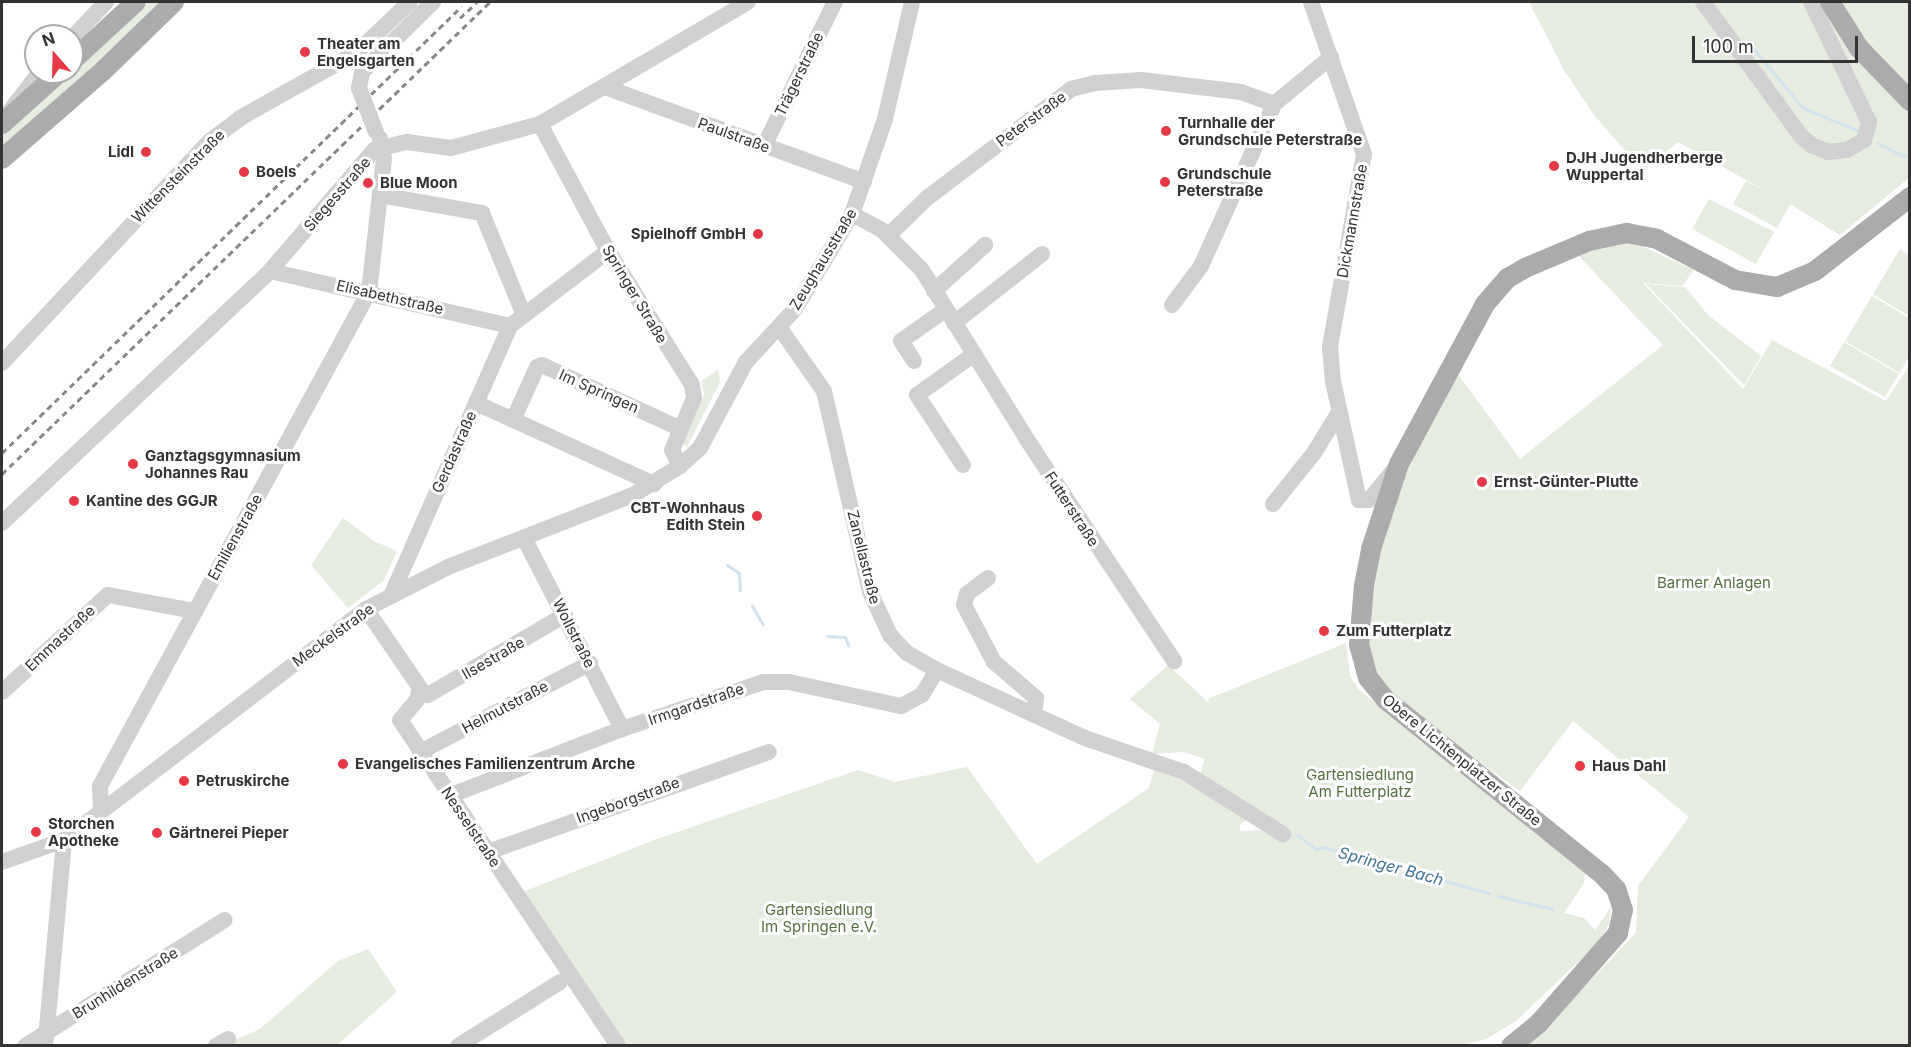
<!DOCTYPE html>
<html>
<head>
<meta charset="utf-8">
<style>
	body { margin:0 }
	#map { position:relative; width:1911px; height:1047px; overflow:hidden; background:#fff; font-family:Inter,sans-serif }
	div>[style] { position:absolute }
	[style*='--x'] { left:calc(var(--x)*1px); top:calc(var(--y)*1px); width:calc(var(--w)*1px); rotate:calc(var(--a)*1deg) }
	.green>* { inset:0; background:#e6ecdf }
	.stream>* { height:3px; margin:-1.5px; padding:0 1.5px; transform-origin:1.5px; border-radius:1.5px; background:#cfe2ee }
	.minor>* { height:16px; margin:-8px; padding:0 8px; transform-origin:8px; border-radius:8px; background:#d0d0d0 }
	.major>* { height:20px; margin:-10px; padding:0 10px; transform-origin:10px; border-radius:10px; background:#ababab }
	.rail>* { height:3px; margin-top:-1.5px; transform-origin:0; background:repeating-linear-gradient(90deg,#888 0 6px,transparent 0 10.5px) }
	.minor-bridge>* { height:16px; margin:-8px; padding:0 8px; transform-origin:8px; border-radius:8px; background:#d0d0d0 }
	.dots>* { width:16px; height:16px; translate:-50% -50%; box-sizing:border-box; border:3px solid #fff; border-radius:50% }
	span { translate:-50% -50%; white-space:nowrap; text-align:center; line-height:1.15; -webkit-text-stroke:6px #fff; paint-order:stroke }
	.poi-label { font-size:15px; color:#333; font-weight:700 }
	.left { translate:0 -50%; text-align:left }
	.right { translate:-100% -50%; text-align:right }
	.street-label { font-size:15px; color:#333 }
	.park-label { font-size:15px; color:#56703f }
	.water-label { font-size:16px; color:#3f7597; font-style:italic }
	.frame { position:absolute; inset:0; border:3px solid #333; pointer-events:none }
	.north { position:absolute; left:24px; top:24px; width:60px; height:60px; box-sizing:border-box; background:#fff; border:2px solid #adadad; border-radius:50%; rotate:340deg; font-size:16px; font-weight:700; line-height:24px; text-align:center; color:#333 }
	.north::after { content:''; display:block; margin:auto; width:21px; height:27px; background:#e63946; clip-path:polygon(50% 0,100% 100%,50% 72%,0 100%) }
	.scale { position:absolute; left:1692px; top:36px; width:166px; height:27px; box-sizing:border-box; border:3px solid #333; border-top:0; padding-left:8px; font-size:18px; line-height:21px; white-space:nowrap; color:#333; -webkit-text-stroke:4px #fff; paint-order:stroke }
</style>
</head>
<body>
<div id="map">
	<div class="green">
		<i style="clip-path:polygon(145px 2px,165px 2px,2px 151px,2px 133px)"></i>
		<i style="clip-path:polygon(1529px 2px,1909px 2px,1909px 178px,1840px 235px,1790px 204px,1777px 228px,1733px 204px,1746px 181px,1773px 195px,1678px 142px,1643px 171px,1594px 115px,1564px 70px)"></i>
		<i style="clip-path:polygon(1709px 199px,1774px 232px,1756px 264px,1692px 229px)"></i>
		<i style="clip-path:polygon(1633px 242px,1694px 270px,1682px 286px,1643px 283px,1743px 389px,1772px 340px,1886px 401px,1909px 366px,1909px 1045px,1528px 1045px,1636px 933px,1638px 886px,1689px 817px,1573px 721px,1520px 791px,1413px 715px,1375px 678px,1366px 636px,1383px 539px,1404px 478px,1455px 370px,1520px 459px,1663px 345px,1576px 253px)"></i>
		<i style="clip-path:polygon(1900px 249px,1909px 255px,1909px 316px,1873px 294px)"></i>
		<i style="clip-path:polygon(1646px 284px,1685px 287px,1708px 315px,1761px 356px,1744px 385px)"></i>
		<i style="clip-path:polygon(1872px 296px,1909px 318px,1909px 356px,1900px 373px,1845px 341px)"></i>
		<i style="clip-path:polygon(1844px 342px,1899px 374px,1885px 397px,1830px 366px)"></i>
		<i style="clip-path:polygon(718px 370px,720px 382px,687px 447px,683px 444px,704px 395px,701px 381px)"></i>
		<i style="clip-path:polygon(343px 518px,374px 541px,397px 551px,384px 580px,348px 608px,311px 565px)"></i>
		<i style="clip-path:polygon(1346px 643px,1350px 676px,1359px 690px,1585px 873px,1584px 883px,1564px 913px,1584px 918px,1595px 930px,1611px 907px,1609px 924px,1597px 944px,1516px 1021px,1486px 1039px,1464px 1045px,623px 1046px,520px 893px,657px 839px,858px 770px,895px 782px,967px 767px,1037px 864px,1149px 788px,1154px 770px,1196px 786px,1247px 819px,1240px 825px,1240px 831px,1279px 830px,1199px 776px,1205px 759px,1184px 752px,1152px 754px,1160px 724px,1130px 699px,1168px 665px,1209px 703px,1208px 699px)"></i>
		<i style="clip-path:polygon(368px 949px,397px 992px,337px 1045px,236px 1046px,233px 1041px,260px 1029px,338px 961px)"></i>
	</div>
	<div class="stream">
		<i style="--x:1752;--y:47;--w:80;--a:50.1"></i>
		<i style="--x:1803;--y:108;--w:58;--a:22.2"></i>
		<i style="--x:1878;--y:143;--w:30;--a:27"></i>
		<i style="--x:727;--y:565;--w:14;--a:34"></i>
		<i style="--x:739;--y:573;--w:17;--a:87"></i>
		<i style="--x:752;--y:606;--w:21;--a:59"></i>
		<i style="--x:827;--y:636;--w:18;--a:3"></i>
		<i style="--x:845;--y:637;--w:9;--a:69"></i>
		<i style="--x:1297;--y:835;--w:24;--a:36"></i>
		<i style="--x:1316;--y:849;--w:6;--a:-18"></i>
		<i style="--x:1322;--y:847;--w:173;--a:15.4"></i>
		<i style="--x:1498;--y:896;--w:56;--a:13.5"></i>
	</div>
	<div class="minor">
		<i style="--x:1311;--y:2;--w:161;--a:70.8"></i>
		<i style="--x:1364;--y:154;--w:196;--a:100"></i>
		<i style="--x:1330;--y:347;--w:34;--a:85"></i>
		<i style="--x:1333;--y:381;--w:122;--a:77.7"></i>
		<i style="--x:1359;--y:500;--w:10;--a:0"></i>
		<i style="--x:1369;--y:500;--w:45;--a:-50.4"></i>
		<i style="--x:1703;--y:2;--w:166;--a:53.8"></i>
		<i style="--x:1801;--y:136;--w:13;--a:42"></i>
		<i style="--x:1811;--y:145;--w:18;--a:22"></i>
		<i style="--x:1828;--y:152;--w:19;--a:-6"></i>
		<i style="--x:1847;--y:150;--w:20;--a:-30"></i>
		<i style="--x:1864;--y:140;--w:19;--a:-74"></i>
		<i style="--x:1869;--y:122;--w:133;--a:-115.8"></i>
		<i style="--x:72;--y:38;--w:50;--a:-46.6"></i>
		<i style="--x:605;--y:87;--w:276;--a:20.1"></i>
		<i style="--x:359;--y:88;--w:16;--a:-79"></i>
		<i style="--x:362;--y:72;--w:100;--a:-44.6"></i>
		<i style="--x:6;--y:116;--w:56;--a:-52.3"></i>
		<i style="--x:540;--y:124;--w:144;--a:61.8"></i>
		<i style="--x:608;--y:251;--w:158;--a:57.9"></i>
		<i style="--x:692;--y:385;--w:13;--a:81"></i>
		<i style="--x:694;--y:398;--w:56;--a:112.9"></i>
		<i style="--x:672;--y:450;--w:18;--a:63"></i>
		<i style="--x:764;--y:146;--w:161;--a:-63.8"></i>
		<i style="--x:380;--y:195;--w:104;--a:10"></i>
		<i style="--x:482;--y:213;--w:108;--a:67.7"></i>
		<i style="--x:852;--y:214;--w:34;--a:28"></i>
		<i style="--x:882;--y:230;--w:57;--a:45"></i>
		<i style="--x:922;--y:270;--w:198;--a:58.2"></i>
		<i style="--x:1026;--y:438;--w:268;--a:56.4"></i>
		<i style="--x:888;--y:236;--w:54;--a:-44.3"></i>
		<i style="--x:927;--y:198;--w:181;--a:-37.1"></i>
		<i style="--x:1071;--y:89;--w:25;--a:-14"></i>
		<i style="--x:1095;--y:83;--w:46;--a:-3.7"></i>
		<i style="--x:1141;--y:80;--w:101;--a:6.8"></i>
		<i style="--x:1241;--y:92;--w:35;--a:20"></i>
		<i style="--x:1274;--y:104;--w:74;--a:-39.5"></i>
		<i style="--x:270;--y:271;--w:246;--a:12.9"></i>
		<i style="--x:934;--y:291;--w:69;--a:-42"></i>
		<i style="--x:1172;--y:305;--w:49;--a:-53.4"></i>
		<i style="--x:1201;--y:266;--w:178;--a:-65.7"></i>
		<i style="--x:954;--y:323;--w:112;--a:-38.1"></i>
		<i style="--x:779;--y:327;--w:78;--a:54.9"></i>
		<i style="--x:824;--y:391;--w:206;--a:77.1"></i>
		<i style="--x:870;--y:592;--w:47;--a:65.1"></i>
		<i style="--x:890;--y:635;--w:25;--a:47"></i>
		<i style="--x:907;--y:653;--w:34;--a:30"></i>
		<i style="--x:937;--y:670;--w:163;--a:24.7"></i>
		<i style="--x:1085;--y:738;--w:105;--a:19"></i>
		<i style="--x:1184;--y:772;--w:117;--a:32.1"></i>
		<i style="--x:914;--y:361;--w:24;--a:-123"></i>
		<i style="--x:901;--y:341;--w:54;--a:-35.2"></i>
		<i style="--x:2;--y:363;--w:304;--a:-46.9"></i>
		<i style="--x:210;--y:141;--w:38;--a:-37"></i>
		<i style="--x:240;--y:118;--w:133;--a:-29.3"></i>
		<i style="--x:356;--y:53;--w:74;--a:-43.4"></i>
		<i style="--x:476;--y:403;--w:196;--a:24.5"></i>
		<i style="--x:513;--y:420;--w:58;--a:-65.6"></i>
		<i style="--x:537;--y:367;--w:5;--a:-22"></i>
		<i style="--x:542;--y:365;--w:153;--a:24.7"></i>
		<i style="--x:963;--y:465;--w:84;--a:-123.3"></i>
		<i style="--x:917;--y:395;--w:70;--a:-35.7"></i>
		<i style="--x:1273;--y:504;--w:65;--a:-51.2"></i>
		<i style="--x:1314;--y:453;--w:48;--a:-58.6"></i>
		<i style="--x:2;--y:523;--w:368;--a:-43.2"></i>
		<i style="--x:270;--y:271;--w:160;--a:-49.3"></i>
		<i style="--x:374;--y:150;--w:34;--a:-14"></i>
		<i style="--x:407;--y:142;--w:44;--a:7.8"></i>
		<i style="--x:451;--y:148;--w:92;--a:-15.1"></i>
		<i style="--x:540;--y:124;--w:241;--a:-30.4"></i>
		<i style="--x:524;--y:538;--w:215;--a:62.8"></i>
		<i style="--x:988;--y:578;--w:26;--a:143"></i>
		<i style="--x:967;--y:594;--w:11;--a:105"></i>
		<i style="--x:964;--y:605;--w:64;--a:62.2"></i>
		<i style="--x:994;--y:662;--w:55;--a:40.6"></i>
		<i style="--x:1036;--y:698;--w:17;--a:97"></i>
		<i style="--x:391;--y:596;--w:295;--a:-66.2"></i>
		<i style="--x:510;--y:326;--w:123;--a:-37.4"></i>
		<i style="--x:366;--y:609;--w:96;--a:55.6"></i>
		<i style="--x:420;--y:688;--w:12;--a:104"></i>
		<i style="--x:417;--y:700;--w:26;--a:130"></i>
		<i style="--x:400;--y:720;--w:392;--a:56.2"></i>
		<i style="--x:2;--y:692;--w:144;--a:-42.5"></i>
		<i style="--x:108;--y:595;--w:87;--a:10.5"></i>
		<i style="--x:420;--y:694;--w:8;--a:7"></i>
		<i style="--x:428;--y:695;--w:159;--a:-30.3"></i>
		<i style="--x:420;--y:752;--w:192;--a:-27.6"></i>
		<i style="--x:449;--y:796;--w:186;--a:-21.2"></i>
		<i style="--x:622;--y:729;--w:149;--a:-18.4"></i>
		<i style="--x:763;--y:682;--w:26;--a:0"></i>
		<i style="--x:789;--y:682;--w:115;--a:12.1"></i>
		<i style="--x:901;--y:706;--w:24;--a:-28"></i>
		<i style="--x:922;--y:695;--w:29;--a:-59"></i>
		<i style="--x:101;--y:808;--w:22;--a:-93"></i>
		<i style="--x:100;--y:786;--w:562;--a:-61.43"></i>
		<i style="--x:369;--y:292;--w:134;--a:-83.6"></i>
		<i style="--x:384;--y:159;--w:21;--a:-101"></i>
		<i style="--x:488;--y:852;--w:298;--a:-19.6"></i>
		<i style="--x:2;--y:862;--w:66;--a:-19.5"></i>
		<i style="--x:64;--y:840;--w:380;--a:-37.4"></i>
		<i style="--x:366;--y:609;--w:92;--a:-27.1"></i>
		<i style="--x:448;--y:567;--w:199;--a:-21.3"></i>
		<i style="--x:633;--y:495;--w:55;--a:-31.7"></i>
		<i style="--x:680;--y:466;--w:27;--a:-42"></i>
		<i style="--x:700;--y:448;--w:98;--a:-61.9"></i>
		<i style="--x:746;--y:362;--w:72;--a:-47.2"></i>
		<i style="--x:795;--y:309;--w:111;--a:-59"></i>
		<i style="--x:852;--y:214;--w:101;--a:-70.8"></i>
		<i style="--x:885;--y:119;--w:120;--a:-77"></i>
		<i style="--x:46;--y:1039;--w:200;--a:-84.8"></i>
		<i style="--x:25;--y:1046;--w:236;--a:-32.3"></i>
		<i style="--x:216;--y:1046;--w:14;--a:-30"></i>
		<i style="--x:458;--y:1046;--w:120;--a:-32.1"></i>
	</div>
	<div class="major">
		<i style="--x:1830;--y:2;--w:54;--a:57.8"></i>
		<i style="--x:1859;--y:48;--w:74;--a:46.1"></i>
		<i style="--x:72;--y:61;--w:87;--a:-42.7"></i>
		<i style="--x:2;--y:124;--w:78;--a:-41.9"></i>
		<i style="--x:2;--y:159;--w:134;--a:-41.1"></i>
		<i style="--x:103;--y:71;--w:99;--a:-44.2"></i>
		<i style="--x:1511;--y:1046;--w:36;--a:-39"></i>
		<i style="--x:1539;--y:1023;--w:120;--a:-48.7"></i>
		<i style="--x:1618;--y:933;--w:24;--a:-78"></i>
		<i style="--x:1623;--y:910;--w:22;--a:-108"></i>
		<i style="--x:1616;--y:889;--w:19;--a:-133"></i>
		<i style="--x:1603;--y:875;--w:279;--a:-141.1"></i>
		<i style="--x:1386;--y:700;--w:28;--a:-129"></i>
		<i style="--x:1368;--y:678;--w:34;--a:-105"></i>
		<i style="--x:1359;--y:645;--w:59;--a:-85.2"></i>
		<i style="--x:1364;--y:586;--w:38;--a:-79"></i>
		<i style="--x:1371;--y:549;--w:89;--a:-71.8"></i>
		<i style="--x:1399;--y:464;--w:182;--a:-61.7"></i>
		<i style="--x:1485;--y:304;--w:35;--a:-49"></i>
		<i style="--x:1508;--y:278;--w:20;--a:-30"></i>
		<i style="--x:1525;--y:268;--w:69;--a:-22.9"></i>
		<i style="--x:1589;--y:241;--w:39;--a:-12"></i>
		<i style="--x:1627;--y:233;--w:31;--a:11"></i>
		<i style="--x:1657;--y:239;--w:88;--a:27.7"></i>
		<i style="--x:1735;--y:280;--w:43;--a:9.5"></i>
		<i style="--x:1777;--y:287;--w:41;--a:-22.8"></i>
		<i style="--x:1815;--y:271;--w:120;--a:-37.9"></i>
	</div>
	<div class="rail">
		<i style="--x:460;--y:18;--w:23;--a:-43"></i>
		<i style="--x:2;--y:453;--w:641;--a:-44.18"></i>
		<i style="--x:2;--y:474;--w:679;--a:-44.05"></i>
	</div>
	<div class="minor-bridge">
		<i style="--x:359;--y:88;--w:47;--a:68.9"></i>
	</div>
	<div class="dots">
		<i style="left:305px;top:52px;background:#e63946"></i>
		<i style="left:1166px;top:131px;background:#e63946"></i>
		<i style="left:146px;top:152px;background:#e63946"></i>
		<i style="left:1554px;top:166px;background:#e63946"></i>
		<i style="left:244px;top:172px;background:#e63946"></i>
		<i style="left:1165px;top:182px;background:#e63946"></i>
		<i style="left:368px;top:183px;background:#e63946"></i>
		<i style="left:758px;top:234px;background:#e63946"></i>
		<i style="left:133px;top:464px;background:#e63946"></i>
		<i style="left:1482px;top:482px;background:#e63946"></i>
		<i style="left:74px;top:501px;background:#e63946"></i>
		<i style="left:757px;top:516px;background:#e63946"></i>
		<i style="left:1324px;top:631px;background:#e63946"></i>
		<i style="left:343px;top:764px;background:#e63946"></i>
		<i style="left:1580px;top:766px;background:#e63946"></i>
		<i style="left:184px;top:781px;background:#e63946"></i>
		<i style="left:36px;top:832px;background:#e63946"></i>
		<i style="left:157px;top:833px;background:#e63946"></i>
	</div>
	<div class="poi-label">
		<span class="left" style="left:317px;top:52px">Theater am<br>Engelsgarten</span>
		<span class="left" style="left:1178px;top:131px">Turnhalle der<br>Grundschule Peterstraße</span>
		<span class="right" style="left:134px;top:152px">Lidl</span>
		<span class="left" style="left:1566px;top:166px">DJH Jugendherberge<br>Wuppertal</span>
		<span class="left" style="left:256px;top:172px">Boels</span>
		<span class="left" style="left:1177px;top:182px">Grundschule<br>Peterstraße</span>
		<span class="left" style="left:380px;top:183px">Blue Moon</span>
		<span class="right" style="left:746px;top:234px">Spielhoff GmbH</span>
		<span class="left" style="left:145px;top:464px">Ganztagsgymnasium<br>Johannes Rau</span>
		<span class="left" style="left:1494px;top:482px">Ernst-Günter-Plutte</span>
		<span class="left" style="left:86px;top:501px">Kantine des GGJR</span>
		<span class="right" style="left:745px;top:516px">CBT-Wohnhaus<br>Edith Stein</span>
		<span class="left" style="left:1336px;top:631px">Zum Futterplatz</span>
		<span class="left" style="left:355px;top:764px">Evangelisches Familienzentrum Arche</span>
		<span class="left" style="left:1592px;top:766px">Haus Dahl</span>
		<span class="left" style="left:196px;top:781px">Petruskirche</span>
		<span class="left" style="left:48px;top:832px">Storchen<br>Apotheke</span>
		<span class="left" style="left:169px;top:833px">Gärtnerei Pieper</span>
	</div>
	<div class="street-label">
		<span style="left:799px;top:74px;rotate:-64deg">Trägerstraße</span>
		<span style="left:1031px;top:119px;rotate:-36deg">Peterstraße</span>
		<span style="left:734px;top:135px;rotate:20deg">Paulstraße</span>
		<span style="left:178px;top:176px;rotate:-45deg">Wittensteinstraße</span>
		<span style="left:337px;top:194px;rotate:-49deg">Siegesstraße</span>
		<span style="left:1352px;top:221px;rotate:-80deg">Dickmannstraße</span>
		<span style="left:823px;top:259px;rotate:-59deg">Zeughausstraße</span>
		<span style="left:635px;top:294px;rotate:59deg">Springer Straße</span>
		<span style="left:390px;top:297px;rotate:13deg">Elisabethstraße</span>
		<span style="left:599px;top:391px;rotate:24deg">Im Springen</span>
		<span style="left:454px;top:452px;rotate:-66deg">Gerdastraße</span>
		<span style="left:1072px;top:509px;rotate:57deg">Futterstraße</span>
		<span style="left:235px;top:537px;rotate:-61deg">Emilienstraße</span>
		<span style="left:864px;top:557px;rotate:76deg">Zanellastraße</span>
		<span style="left:574px;top:633px;rotate:63deg">Wollstraße</span>
		<span style="left:333px;top:635px;rotate:-36deg">Meckelstraße</span>
		<span style="left:60px;top:638px;rotate:-43deg">Emmastraße</span>
		<span style="left:493px;top:658px;rotate:-30deg">Ilsestraße</span>
		<span style="left:696px;top:704px;rotate:-19deg">Irmgardstraße</span>
		<span style="left:505px;top:707px;rotate:-28deg">Helmutstraße</span>
		<span style="left:1462px;top:760px;rotate:39deg">Obere Lichtenplatzer Straße</span>
		<span style="left:628px;top:800px;rotate:-20deg">Ingeborgstraße</span>
		<span style="left:471px;top:827px;rotate:56deg">Nesselstraße</span>
		<span style="left:125px;top:983px;rotate:-32deg">Brunhildenstraße</span>
	</div>
	<div class="park-label">
		<span style="left:1714px;top:583px">Barmer Anlagen</span>
		<span style="left:1360px;top:783px">Gartensiedlung<br>Am Futterplatz</span>
		<span style="left:819px;top:918px">Gartensiedlung<br>Im Springen e.V.</span>
	</div>
	<div class="water-label">
		<span style="left:1391px;top:866px;rotate:15deg">Springer Bach</span>
	</div>
	<div class="frame"></div>
	<div class="north">N</div>
	<div class="scale">100 m</div>
</div>
</body>
</html>
